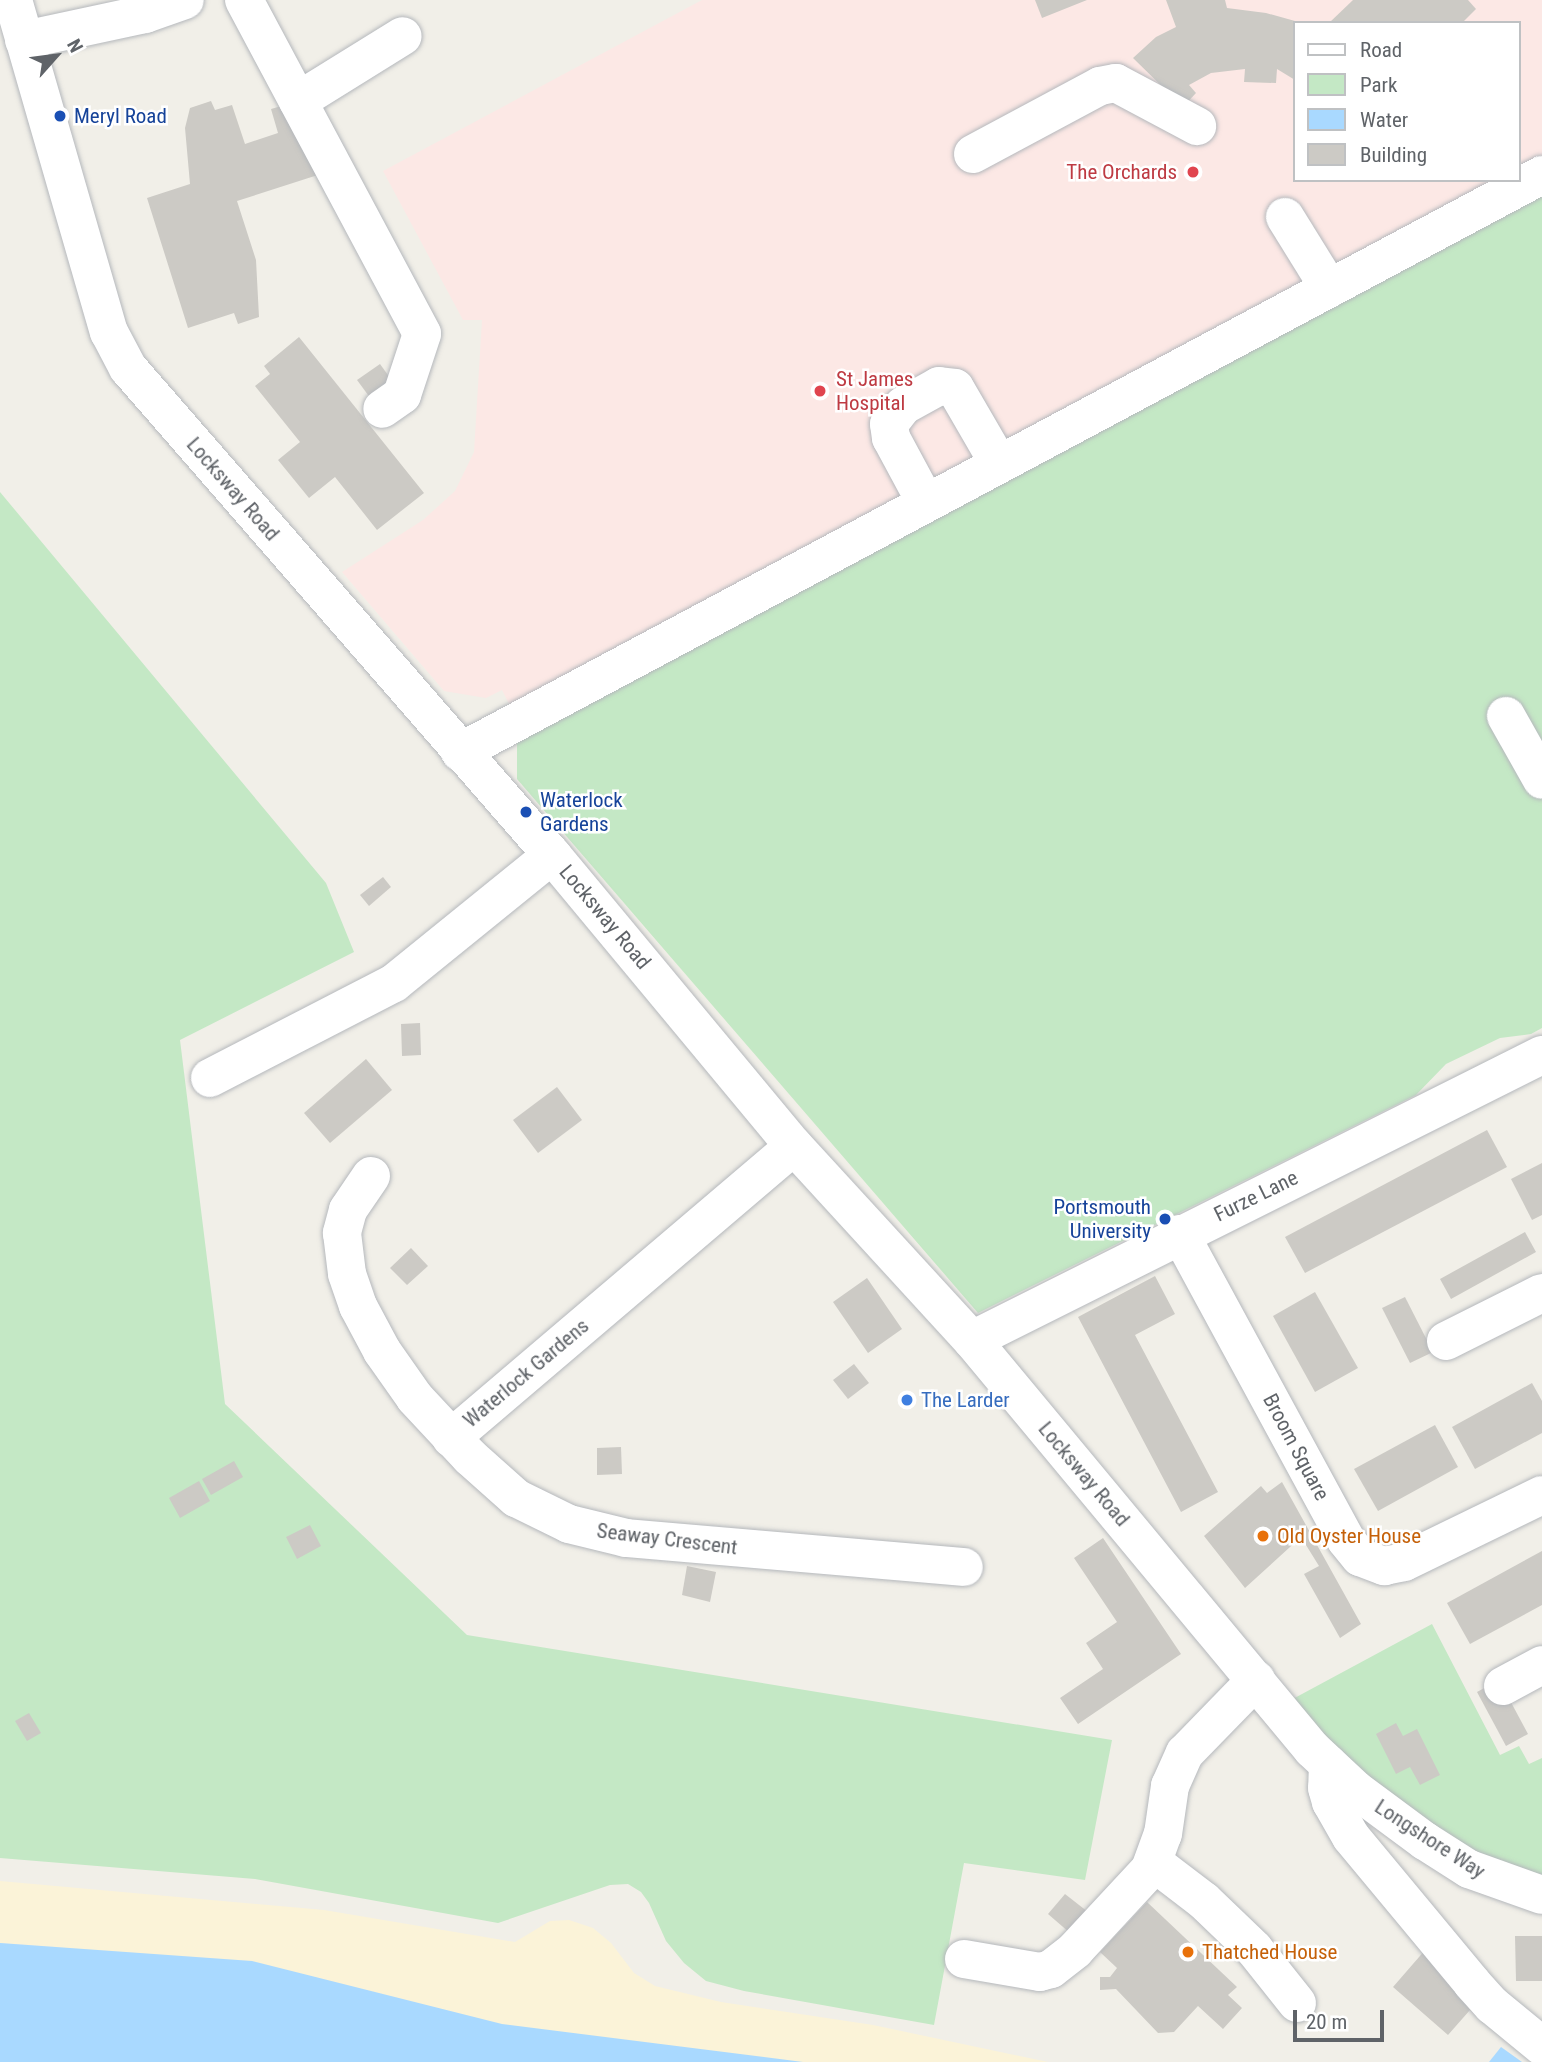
<!DOCTYPE html>
<html>
<head>
<meta charset="utf-8">
<style>
	body { margin:0 }
	#map { position:relative; width:1542px; height:2062px; overflow:hidden; background:#f1efe8; font-family:"Roboto Condensed",sans-serif }
	div>[style] { position:absolute }
	[style*='--x'] { left:calc(var(--x)*1px); top:calc(var(--y)*1px); width:calc(var(--w)*1px); rotate:calc(var(--a)*1deg) }
	.medical>* { inset:0; background:#fce8e5 }
	.green>* { inset:0; background:#c4e8c5 }
	.sand>* { inset:0; background:#fbf3d8 }
	.water>* { inset:0; background:#a9d9ff }
	.building>* { inset:0; background:#cccac5 }
	.roads { filter:drop-shadow(0 0 2px #b5b8bc) drop-shadow(0 0 2px #b5b8bc) }
	.minor>* { height:38px; margin:-19px; padding:0 19px; transform-origin:19px; border-radius:19px; background:#fff }
	.dots>* { width:19px; height:19px; translate:-50% -50%; box-sizing:border-box; border:4px solid #fff; border-radius:50% }
	span { translate:-50% -50%; white-space:nowrap; text-align:center; line-height:1.15; -webkit-text-stroke:5px #fff; paint-order:stroke }
	.transit-label { font-size:21px; color:#164399 }
	.left { translate:0 -50%; text-align:left }
	.right { translate:-100% -50%; text-align:right }
	.health-label { font-size:21px; color:#be3a42 }
	.street-label { font-size:21px; color:#5f6368 }
	.shop-label { font-size:21px; color:#366cbe }
	.food-label { font-size:21px; color:#c56008 }
	.legend { position:absolute; left:1293px; top:21px; width:228px; height:161px; box-sizing:border-box; background:#fff; border:2px solid #bfc1c3; margin:0; padding:9px 12px; list-style:none; font-size:21px; color:#5f6368 }
	.legend li { display:flex; align-items:center; gap:14px; height:35px }
	.legend b { width:35px; border:2px solid #bfc1c3 }
	.north { position:absolute; left:21px; top:21px; width:70px; height:70px; -webkit-text-stroke:5px #fff; paint-order:stroke; rotate:62deg; font-size:19px; font-weight:700; line-height:28px; text-align:center; color:#5f6368 }
	.north::after { content:''; display:block; margin:auto; width:24px; height:32px; background:#5f6368; clip-path:polygon(50% 0,100% 100%,50% 72%,0 100%) }
	.scale { position:absolute; left:1293px; top:2010px; width:91px; height:32px; box-sizing:border-box; border:4px solid #5f6368; border-top:0; padding-left:9px; font-size:21px; line-height:24px; white-space:nowrap; color:#5f6368; -webkit-text-stroke:5px #fff; paint-order:stroke }
</style>
</head>
<body>
<div id="map">
	<div class="medical">
		<i style="clip-path:polygon(evenodd,702px 0,1542px 0,1542px 188px,524px 733px,502px 690px,486px 698px,444px 691px,342px 572px,423px 520px,455px 491px,474px 452px,482px 320px,463px 320px,383px 171px,702px 0,1295px 23px,1519px 23px,1519px 180px,1295px 180px,1295px 23px)"></i>
	</div>
	<div class="green">
		<i style="clip-path:polygon(1542px 188px,1542px 1028px,1531px 1034px,1500px 1038px,1446px 1064px,1416px 1095px,978px 1313px,517px 779px,517px 737px)"></i>
		<i style="clip-path:polygon(0 492px,326px 883px,354px 952px,180px 1040px,225px 1404px,467px 1635px,1112px 1740px,1085px 1880px,964px 1863px,934px 2025px,744px 1991px,706px 1981px,684px 1963px,666px 1941px,649px 1903px,641px 1892px,628px 1884px,610px 1885px,498px 1923px,255px 1879px,0 1858px)"></i>
		<i style="clip-path:polygon(1432px 1624px,1500px 1755px,1519px 1746px,1529px 1764px,1542px 1758px,1542px 1886px,1516px 1876px,1386px 1797px,1289px 1701px)"></i>
	</div>
	<div class="sand">
		<i style="clip-path:polygon(0 1881px,324px 1910px,515px 1942px,550px 1921px,569px 1920px,593px 1928px,611px 1943px,634px 1973px,655px 1986px,721px 2002px,873px 2025px,1048px 2062px,683px 2062px,55px 1947px,0 1943px)"></i>
	</div>
	<div class="water">
		<i style="clip-path:polygon(0 1943px,252px 1961px,502px 2024px,803px 2062px,0 2062px)"></i>
		<i style="clip-path:polygon(1501px 2047px,1522px 2062px,1489px 2062px)"></i>
	</div>
	<div class="building">
		<i style="clip-path:polygon(1035px 0,1087px 0,1042px 18px)"></i>
		<i style="clip-path:polygon(1166px 0,1225px 0,1227px 8px,1266px 13px,1295px 21px,1295px 80px,1277px 69px,1276px 83px,1244px 82px,1245px 69px,1211px 73px,1189px 85px,1196px 93px,1183px 107px,1133px 58px,1156px 37px,1176px 27px)"></i>
		<i style="clip-path:polygon(1353px 0,1468px 0,1476px 9px,1462px 23px,1329px 23px)"></i>
		<i style="clip-path:polygon(211px 101px,215px 110px,232px 105px,245px 144px,278px 133px,271px 109px,292px 103px,324px 173px,237px 201px,256px 260px,259px 317px,238px 324px,234px 313px,188px 328px,147px 198px,190px 184px,185px 128px,190px 108px)"></i>
		<i style="clip-path:polygon(299px 337px,424px 493px,377px 530px,335px 477px,309px 498px,278px 460px,300px 442px,255px 386px,270px 374px,264px 366px)"></i>
		<i style="clip-path:polygon(380px 364px,393px 382px,371px 399px,357px 380px)"></i>
		<i style="clip-path:polygon(383px 877px,391px 887px,369px 906px,360px 895px)"></i>
		<i style="clip-path:polygon(420px 1023px,421px 1055px,402px 1056px,401px 1024px)"></i>
		<i style="clip-path:polygon(366px 1059px,392px 1090px,330px 1143px,304px 1113px)"></i>
		<i style="clip-path:polygon(557px 1087px,582px 1120px,538px 1153px,513px 1120px)"></i>
		<i style="clip-path:polygon(1487px 1130px,1507px 1167px,1305px 1273px,1285px 1237px)"></i>
		<i style="clip-path:polygon(1542px 1163px,1542px 1215px,1532px 1220px,1511px 1179px)"></i>
		<i style="clip-path:polygon(1525px 1232px,1536px 1252px,1451px 1299px,1440px 1279px)"></i>
		<i style="clip-path:polygon(411px 1248px,428px 1266px,407px 1285px,390px 1268px)"></i>
		<i style="clip-path:polygon(1155px 1276px,1175px 1314px,1135px 1335px,1218px 1492px,1181px 1512px,1078px 1317px)"></i>
		<i style="clip-path:polygon(867px 1278px,902px 1329px,868px 1353px,833px 1302px)"></i>
		<i style="clip-path:polygon(1315px 1292px,1358px 1368px,1315px 1392px,1273px 1316px)"></i>
		<i style="clip-path:polygon(1405px 1297px,1433px 1352px,1410px 1363px,1382px 1308px)"></i>
		<i style="clip-path:polygon(854px 1364px,869px 1383px,848px 1399px,833px 1380px)"></i>
		<i style="clip-path:polygon(1532px 1383px,1542px 1401px,1542px 1433px,1475px 1469px,1452px 1427px)"></i>
		<i style="clip-path:polygon(1435px 1425px,1458px 1467px,1378px 1511px,1354px 1469px)"></i>
		<i style="clip-path:polygon(621px 1447px,622px 1474px,597px 1475px,597px 1448px)"></i>
		<i style="clip-path:polygon(234px 1461px,243px 1477px,211px 1495px,202px 1479px)"></i>
		<i style="clip-path:polygon(199px 1481px,210px 1501px,180px 1518px,169px 1498px)"></i>
		<i style="clip-path:polygon(1282px 1482px,1361px 1624px,1340px 1638px,1304px 1574px,1319px 1566px,1301px 1537px,1245px 1588px,1204px 1536px,1261px 1486px,1267px 1493px)"></i>
		<i style="clip-path:polygon(310px 1525px,321px 1546px,297px 1559px,286px 1537px)"></i>
		<i style="clip-path:polygon(1103px 1538px,1181px 1654px,1078px 1724px,1060px 1698px,1103px 1669px,1086px 1643px,1117px 1622px,1074px 1558px)"></i>
		<i style="clip-path:polygon(1542px 1551px,1542px 1605px,1470px 1644px,1447px 1603px)"></i>
		<i style="clip-path:polygon(687px 1566px,716px 1572px,710px 1602px,682px 1595px)"></i>
		<i style="clip-path:polygon(1499px 1680px,1528px 1734px,1506px 1746px,1477px 1692px)"></i>
		<i style="clip-path:polygon(29px 1713px,41px 1733px,27px 1741px,15px 1721px)"></i>
		<i style="clip-path:polygon(1396px 1723px,1403px 1736px,1417px 1729px,1440px 1775px,1420px 1785px,1410px 1767px,1396px 1774px,1376px 1734px)"></i>
		<i style="clip-path:polygon(1065px 1894px,1088px 1912px,1070px 1933px,1048px 1914px)"></i>
		<i style="clip-path:polygon(1147px 1902px,1237px 1987px,1228px 1995px,1242px 2008px,1223px 2029px,1198px 2006px,1174px 2032px,1158px 2033px,1116px 1989px,1100px 1990px,1100px 1977px,1110px 1977px,1117px 1968px,1100px 1952px)"></i>
		<i style="clip-path:polygon(1515px 1936px,1542px 1936px,1542px 1981px,1516px 1981px)"></i>
		<i style="clip-path:polygon(1426px 1949px,1492px 2029px,1470px 2010px,1448px 2035px,1393px 1987px)"></i>
	</div>
	<div class="roads">
		<div class="minor">
			<i style="--x:13;--y:0;--w:346;--a:73.9"></i>
			<i style="--x:109;--y:332;--w:41;--a:62.2"></i>
			<i style="--x:128;--y:368;--w:646;--a:48.96"></i>
			<i style="--x:552;--y:855;--w:378;--a:50.3"></i>
			<i style="--x:794;--y:1146;--w:263;--a:47.5"></i>
			<i style="--x:972;--y:1340;--w:532;--a:50.26"></i>
			<i style="--x:1312;--y:1749;--w:60;--a:43"></i>
			<i style="--x:1356;--y:1790;--w:86;--a:36.5"></i>
			<i style="--x:1425;--y:1841;--w:52;--a:32.5"></i>
			<i style="--x:1469;--y:1869;--w:77;--a:19.6"></i>
			<i style="--x:244;--y:0;--w:378;--a:61.9"></i>
			<i style="--x:422;--y:334;--w:64;--a:108.2"></i>
			<i style="--x:402;--y:395;--w:24;--a:145"></i>
			<i style="--x:24;--y:40;--w:124;--a:-12.1"></i>
			<i style="--x:145;--y:14;--w:42;--a:-19.3"></i>
			<i style="--x:298;--y:101;--w:123;--a:-31.8"></i>
			<i style="--x:973;--y:154;--w:144;--a:-28.2"></i>
			<i style="--x:1100;--y:86;--w:16;--a:-11"></i>
			<i style="--x:1116;--y:83;--w:92;--a:28"></i>
			<i style="--x:1285;--y:217;--w:84;--a:58.2"></i>
			<i style="--x:926;--y:503;--w:74;--a:-118.3"></i>
			<i style="--x:891;--y:438;--w:14;--a:-98"></i>
			<i style="--x:889;--y:424;--w:23;--a:-52"></i>
			<i style="--x:903;--y:406;--w:41;--a:-29.1"></i>
			<i style="--x:939;--y:386;--w:16;--a:7"></i>
			<i style="--x:955;--y:388;--w:88;--a:59.9"></i>
			<i style="--x:1506;--y:716;--w:73;--a:60.6"></i>
			<i style="--x:460;--y:752;--w:1226;--a:-28.07"></i>
			<i style="--x:210;--y:1078;--w:207;--a:-27.3"></i>
			<i style="--x:394;--y:983;--w:203;--a:-39"></i>
			<i style="--x:371;--y:1176;--w:41;--a:124.1"></i>
			<i style="--x:348;--y:1210;--w:24;--a:105"></i>
			<i style="--x:342;--y:1233;--w:41;--a:83"></i>
			<i style="--x:347;--y:1274;--w:34;--a:71"></i>
			<i style="--x:358;--y:1306;--w:51;--a:61.9"></i>
			<i style="--x:382;--y:1351;--w:57;--a:54.9"></i>
			<i style="--x:415;--y:1398;--w:81;--a:47"></i>
			<i style="--x:470;--y:1457;--w:62;--a:41.7"></i>
			<i style="--x:516;--y:1498;--w:59;--a:26.1"></i>
			<i style="--x:569;--y:1524;--w:59;--a:13.8"></i>
			<i style="--x:626;--y:1538;--w:339;--a:4.9"></i>
			<i style="--x:1180;--y:1234;--w:348;--a:61.5"></i>
			<i style="--x:1346;--y:1540;--w:22;--a:51"></i>
			<i style="--x:1360;--y:1557;--w:26;--a:21"></i>
			<i style="--x:1384;--y:1566;--w:20;--a:-11"></i>
			<i style="--x:1404;--y:1562;--w:153;--a:-25.9"></i>
			<i style="--x:972;--y:1340;--w:637;--a:-26.57"></i>
			<i style="--x:1446;--y:1341;--w:107;--a:-26.6"></i>
			<i style="--x:451;--y:1438;--w:450;--a:-40.4"></i>
			<i style="--x:1503;--y:1686;--w:44;--a:-28.3"></i>
			<i style="--x:1328;--y:1764;--w:24;--a:92"></i>
			<i style="--x:1327;--y:1788;--w:15;--a:74"></i>
			<i style="--x:1331;--y:1802;--w:40;--a:60.3"></i>
			<i style="--x:1351;--y:1837;--w:190;--a:50.3"></i>
			<i style="--x:1472;--y:1983;--w:30;--a:48"></i>
			<i style="--x:1492;--y:2005;--w:65;--a:39.4"></i>
			<i style="--x:1153;--y:1862;--w:64;--a:37.4"></i>
			<i style="--x:1204;--y:1901;--w:69;--a:43.8"></i>
			<i style="--x:1254;--y:1949;--w:69;--a:51.5"></i>
			<i style="--x:964;--y:1959;--w:77;--a:9.7"></i>
			<i style="--x:1040;--y:1972;--w:11;--a:-15"></i>
			<i style="--x:1051;--y:1969;--w:31;--a:-38"></i>
			<i style="--x:1075;--y:1950;--w:110;--a:-47.2"></i>
			<i style="--x:1150;--y:1869;--w:37;--a:-70"></i>
			<i style="--x:1163;--y:1834;--w:49;--a:-81.7"></i>
			<i style="--x:1170;--y:1786;--w:36;--a:-66"></i>
			<i style="--x:1185;--y:1753;--w:102;--a:-45.8"></i>
		</div>
	</div>
	<div class="dots">
		<i style="left:60px;top:116px;background:#1a4fb4"></i>
		<i style="left:1193px;top:172px;background:#e0444e"></i>
		<i style="left:820px;top:391px;background:#e0444e"></i>
		<i style="left:526px;top:812px;background:#1a4fb4"></i>
		<i style="left:1165px;top:1219px;background:#1a4fb4"></i>
		<i style="left:907px;top:1400px;background:#3f7fe0"></i>
		<i style="left:1263px;top:1536px;background:#e8710a"></i>
		<i style="left:1188px;top:1952px;background:#e8710a"></i>
	</div>
	<div class="transit-label">
		<span class="left" style="left:74px;top:116px">Meryl Road</span>
		<span class="left" style="left:540px;top:812px">Waterlock<br>Gardens</span>
		<span class="right" style="left:1151px;top:1219px">Portsmouth<br>University</span>
	</div>
	<div class="health-label">
		<span class="right" style="left:1177px;top:172px">The Orchards</span>
		<span class="left" style="left:836px;top:391px">St James<br>Hospital</span>
	</div>
	<div class="street-label">
		<span style="left:233px;top:489px;rotate:49deg">Locksway Road</span>
		<span style="left:605px;top:917px;rotate:50deg">Locksway Road</span>
		<span style="left:1256px;top:1196px;rotate:-26deg">Furze Lane</span>
		<span style="left:526px;top:1373px;rotate:-40deg">Waterlock Gardens</span>
		<span style="left:1296px;top:1447px;rotate:62deg">Broom Square</span>
		<span style="left:1084px;top:1474px;rotate:50deg">Locksway Road</span>
		<span style="left:667px;top:1539px;rotate:7deg">Seaway Crescent</span>
		<span style="left:1430px;top:1839px;rotate:33deg">Longshore Way</span>
	</div>
	<div class="shop-label">
		<span class="left" style="left:921px;top:1400px">The Larder</span>
	</div>
	<div class="food-label">
		<span class="left" style="left:1277px;top:1536px">Old Oyster House</span>
		<span class="left" style="left:1202px;top:1952px">Thatched House</span>
	</div>
	<ul class="legend">
	<li><b style="height:9px;background:#fff"></b>Road</li>
	<li><b style="height:19px;background:#c4e8c5"></b>Park</li>
	<li><b style="height:19px;background:#a9d9ff"></b>Water</li>
	<li><b style="height:19px;background:#cccac5"></b>Building</li>
	</ul>
	<div class="north">N</div>
	<div class="scale">20 m</div>
</div>
</body>
</html>
